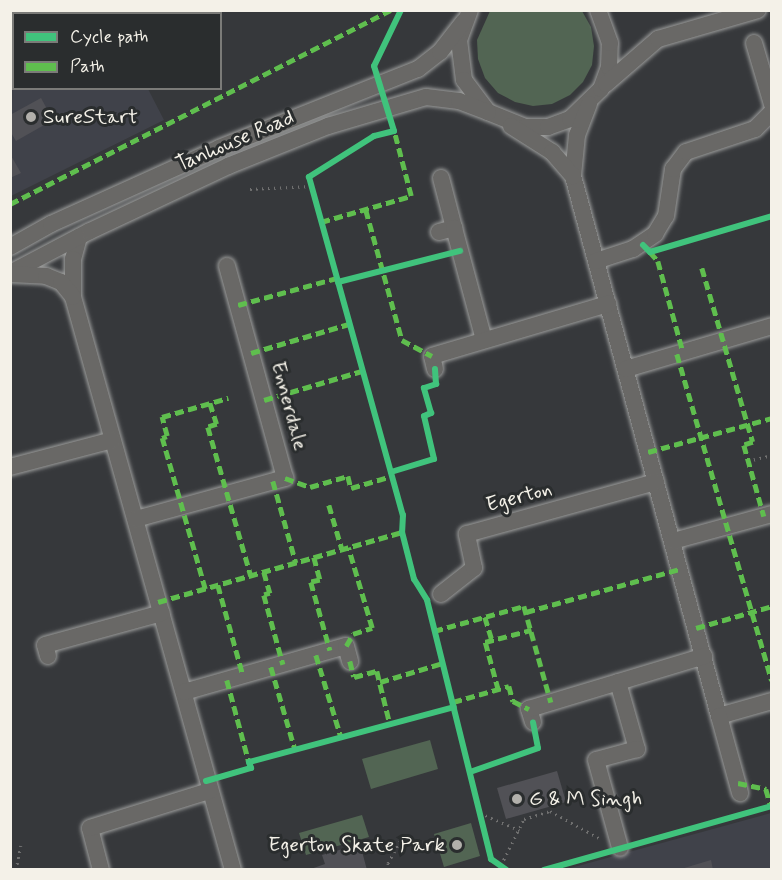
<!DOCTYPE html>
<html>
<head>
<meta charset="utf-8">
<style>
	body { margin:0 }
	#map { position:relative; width:782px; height:880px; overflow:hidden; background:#36383b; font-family:Mynerve,sans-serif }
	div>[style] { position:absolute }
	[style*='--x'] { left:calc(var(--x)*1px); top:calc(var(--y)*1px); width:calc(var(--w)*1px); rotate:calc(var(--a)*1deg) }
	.built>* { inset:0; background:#40424a }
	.green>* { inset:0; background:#526553 }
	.building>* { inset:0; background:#515156 }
	.path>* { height:3px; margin-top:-1.5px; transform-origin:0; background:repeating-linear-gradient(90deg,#707070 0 1.5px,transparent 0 6px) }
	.roads { filter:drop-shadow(0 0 2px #9c9d9c) drop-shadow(0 0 2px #9c9d9c) }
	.minor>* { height:16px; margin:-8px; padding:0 8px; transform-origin:8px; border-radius:8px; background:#696866 }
	.quiet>* { height:4.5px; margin-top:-2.25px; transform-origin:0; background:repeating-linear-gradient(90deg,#5fbe4e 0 9px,transparent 0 13.5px) }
	.cycleway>* { height:6px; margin:-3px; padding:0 3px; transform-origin:3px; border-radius:3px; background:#40c37c }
	.dots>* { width:16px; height:16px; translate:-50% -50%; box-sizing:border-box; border:3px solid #2a2d2e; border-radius:50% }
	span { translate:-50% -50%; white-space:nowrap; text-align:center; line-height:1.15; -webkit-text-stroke:6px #2a2d2e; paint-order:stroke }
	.poi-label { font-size:21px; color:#f4f1e8 }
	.left { translate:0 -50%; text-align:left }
	.right { translate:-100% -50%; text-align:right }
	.street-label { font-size:21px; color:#f4f1e8 }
	.frame { position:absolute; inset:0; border:12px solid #f4f1e8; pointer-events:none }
	.legend { position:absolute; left:12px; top:12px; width:210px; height:78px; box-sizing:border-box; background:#2a2d2e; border:2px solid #7b7b78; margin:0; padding:8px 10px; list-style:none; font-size:18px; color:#f4f1e8 }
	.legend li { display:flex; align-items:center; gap:12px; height:30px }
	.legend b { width:30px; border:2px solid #7b7b78 }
</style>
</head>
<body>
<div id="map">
	<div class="built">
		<i style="clip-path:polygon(21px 10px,107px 10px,109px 13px,15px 14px)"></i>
		<i style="clip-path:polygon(13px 15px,14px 88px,148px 89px,164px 120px,11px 196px)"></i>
		<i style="clip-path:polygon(771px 813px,771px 869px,567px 869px)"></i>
	</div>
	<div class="green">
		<i style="clip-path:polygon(490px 11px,582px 11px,591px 27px,594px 46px,592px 65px,583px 82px,570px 95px,552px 104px,533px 106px,515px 102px,498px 93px,485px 78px,478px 59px,477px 40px)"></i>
		<i style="clip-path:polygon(430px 740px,438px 769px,371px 789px,362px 759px)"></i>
		<i style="clip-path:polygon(362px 815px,369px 837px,306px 855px,299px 833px)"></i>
		<i style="clip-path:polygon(471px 823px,480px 856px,444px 867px,434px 834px)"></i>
	</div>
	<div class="building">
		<i style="clip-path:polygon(10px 39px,14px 45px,10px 75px)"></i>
		<i style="clip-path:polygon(41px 98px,53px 120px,16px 141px,10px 131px,10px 115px)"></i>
		<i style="clip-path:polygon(10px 154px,21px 173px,10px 178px)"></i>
		<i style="clip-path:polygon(557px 771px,566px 802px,506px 819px,497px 788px)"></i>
		<i style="clip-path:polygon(360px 844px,367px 870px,308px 870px,325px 864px,322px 855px)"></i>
		<i style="clip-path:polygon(711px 860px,713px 870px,681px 870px,681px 869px)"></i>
	</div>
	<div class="path">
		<i style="--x:250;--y:189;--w:61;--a:-2.8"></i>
		<i style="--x:748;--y:461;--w:25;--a:-14"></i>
		<i style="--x:480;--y:813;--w:43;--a:23.6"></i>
		<i style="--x:501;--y:865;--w:51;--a:-63.4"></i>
		<i style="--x:524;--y:819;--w:27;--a:-17"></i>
		<i style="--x:550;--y:811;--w:58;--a:28.8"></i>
		<i style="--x:16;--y:870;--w:25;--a:-79"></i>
		<i style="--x:389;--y:870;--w:7;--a:-98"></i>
		<i style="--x:388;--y:863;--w:31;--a:-61"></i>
	</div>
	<div class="roads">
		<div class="minor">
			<i style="--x:185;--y:10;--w:4;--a:90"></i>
			<i style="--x:470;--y:10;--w:32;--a:110"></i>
			<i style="--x:459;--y:40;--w:40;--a:82.9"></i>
			<i style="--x:464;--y:80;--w:40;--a:53"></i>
			<i style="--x:488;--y:112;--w:40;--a:22"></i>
			<i style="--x:525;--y:127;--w:23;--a:0"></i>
			<i style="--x:548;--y:127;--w:23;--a:-20"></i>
			<i style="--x:570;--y:119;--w:43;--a:-44.1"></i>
			<i style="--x:601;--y:89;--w:23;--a:-70"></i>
			<i style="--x:609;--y:67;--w:24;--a:-88"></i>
			<i style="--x:610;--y:43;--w:35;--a:-110"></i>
			<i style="--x:754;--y:43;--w:64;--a:73.6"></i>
			<i style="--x:606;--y:84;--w:69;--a:-40.9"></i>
			<i style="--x:658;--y:39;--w:104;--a:-16.2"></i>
			<i style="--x:589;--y:104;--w:33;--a:111"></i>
			<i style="--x:577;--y:135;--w:41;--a:95.6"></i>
			<i style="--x:573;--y:176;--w:559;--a:74.87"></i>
			<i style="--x:719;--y:716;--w:55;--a:-15.8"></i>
			<i style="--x:511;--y:126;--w:49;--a:32.4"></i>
			<i style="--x:552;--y:152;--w:32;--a:49"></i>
			<i style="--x:441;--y:178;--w:52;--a:75.4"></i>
			<i style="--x:439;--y:232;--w:16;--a:-15"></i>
			<i style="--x:454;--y:228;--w:116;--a:75"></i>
			<i style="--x:79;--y:237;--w:23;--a:105"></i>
			<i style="--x:73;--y:259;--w:38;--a:90"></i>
			<i style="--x:73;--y:297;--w:595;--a:74.4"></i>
			<i style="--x:10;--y:247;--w:47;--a:-29.3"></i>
			<i style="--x:51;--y:224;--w:184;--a:-24.3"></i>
			<i style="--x:219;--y:148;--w:214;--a:-21.7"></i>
			<i style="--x:418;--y:69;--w:28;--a:-38"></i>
			<i style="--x:440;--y:52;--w:39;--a:-52"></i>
			<i style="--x:596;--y:261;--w:39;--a:-18"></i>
			<i style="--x:633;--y:249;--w:27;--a:-34"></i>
			<i style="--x:655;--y:234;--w:21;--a:-59"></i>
			<i style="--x:666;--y:216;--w:48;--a:-81.5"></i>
			<i style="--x:673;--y:169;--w:21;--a:-53"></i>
			<i style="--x:686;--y:152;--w:73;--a:-18.4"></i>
			<i style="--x:755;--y:129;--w:24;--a:-45"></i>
			<i style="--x:10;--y:273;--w:90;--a:-27.7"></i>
			<i style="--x:90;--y:231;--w:153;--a:-25.2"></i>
			<i style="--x:228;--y:166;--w:108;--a:-21.8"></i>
			<i style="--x:328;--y:126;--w:102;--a:-16.5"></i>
			<i style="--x:426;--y:97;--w:33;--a:7"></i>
			<i style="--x:459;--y:101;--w:31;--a:21"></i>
			<i style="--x:10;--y:274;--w:36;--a:3"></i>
			<i style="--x:46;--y:276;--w:16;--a:22"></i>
			<i style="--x:61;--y:282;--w:19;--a:51"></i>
			<i style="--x:435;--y:369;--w:13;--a:-103"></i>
			<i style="--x:432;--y:356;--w:184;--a:-16.5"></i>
			<i style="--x:626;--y:369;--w:152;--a:-16.4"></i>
			<i style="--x:10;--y:467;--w:106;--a:-14.7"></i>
			<i style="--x:136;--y:519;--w:155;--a:-15.4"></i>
			<i style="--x:285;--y:478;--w:220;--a:-105.3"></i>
			<i style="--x:673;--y:541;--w:103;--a:-15.3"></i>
			<i style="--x:441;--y:594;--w:42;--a:-38.2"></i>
			<i style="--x:474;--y:568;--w:35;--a:-102"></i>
			<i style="--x:467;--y:534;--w:196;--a:-15.4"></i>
			<i style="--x:48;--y:656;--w:11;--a:-105"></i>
			<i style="--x:45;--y:645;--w:121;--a:-15.3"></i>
			<i style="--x:618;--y:682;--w:70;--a:74.2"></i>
			<i style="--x:637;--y:749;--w:42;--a:165"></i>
			<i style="--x:596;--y:760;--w:91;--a:74.7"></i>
			<i style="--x:184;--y:692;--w:168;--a:-15.9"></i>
			<i style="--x:346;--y:646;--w:16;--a:75"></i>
			<i style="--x:719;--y:716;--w:80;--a:74.7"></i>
			<i style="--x:533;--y:722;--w:14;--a:-107"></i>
			<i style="--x:529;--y:709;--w:183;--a:-16.8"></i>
			<i style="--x:101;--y:870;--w:43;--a:-104.7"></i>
			<i style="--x:90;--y:828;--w:125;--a:-17.3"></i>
		</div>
	</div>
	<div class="quiet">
		<i style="--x:10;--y:204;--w:427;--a:-27"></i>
		<i style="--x:366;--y:210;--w:135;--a:74.5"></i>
		<i style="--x:402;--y:340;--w:34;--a:28"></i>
		<i style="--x:321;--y:222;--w:94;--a:-16.1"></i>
		<i style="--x:411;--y:196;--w:67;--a:-104.7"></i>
		<i style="--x:650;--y:252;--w:12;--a:48"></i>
		<i style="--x:658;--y:261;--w:94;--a:74.6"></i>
		<i style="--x:702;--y:268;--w:181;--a:73.7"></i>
		<i style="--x:753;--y:442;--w:9;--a:162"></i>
		<i style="--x:744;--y:445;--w:74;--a:74.3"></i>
		<i style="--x:238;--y:305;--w:103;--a:-15.3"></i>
		<i style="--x:251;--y:353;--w:102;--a:-16.5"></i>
		<i style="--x:677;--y:354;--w:340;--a:73.8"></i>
		<i style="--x:264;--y:400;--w:102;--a:-16.5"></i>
		<i style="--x:210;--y:403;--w:22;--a:72"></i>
		<i style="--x:217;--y:424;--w:9;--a:162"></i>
		<i style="--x:208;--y:427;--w:155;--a:73.9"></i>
		<i style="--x:648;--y:452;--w:129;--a:-15.3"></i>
		<i style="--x:285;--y:478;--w:27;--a:20"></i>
		<i style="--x:310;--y:487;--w:40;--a:-16"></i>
		<i style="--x:348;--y:476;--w:12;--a:76"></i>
		<i style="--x:351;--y:488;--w:43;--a:-16.3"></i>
		<i style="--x:273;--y:481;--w:85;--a:74.3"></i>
		<i style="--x:329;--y:505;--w:46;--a:73.5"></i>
		<i style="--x:314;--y:557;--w:24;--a:75"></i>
		<i style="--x:320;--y:580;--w:9;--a:167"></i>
		<i style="--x:311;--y:582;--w:71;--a:74.4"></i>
		<i style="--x:264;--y:572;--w:22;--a:74"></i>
		<i style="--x:270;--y:593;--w:6;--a:162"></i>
		<i style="--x:264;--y:595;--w:72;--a:74.6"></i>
		<i style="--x:218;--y:585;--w:93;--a:74.5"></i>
		<i style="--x:205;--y:589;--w:157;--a:-105.9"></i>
		<i style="--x:162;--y:438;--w:5;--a:-22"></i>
		<i style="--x:167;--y:436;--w:20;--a:-105"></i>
		<i style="--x:162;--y:417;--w:69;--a:-16.1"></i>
		<i style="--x:158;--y:602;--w:254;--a:-16"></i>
		<i style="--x:526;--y:612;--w:160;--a:-15.6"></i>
		<i style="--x:485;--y:617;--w:24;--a:73"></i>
		<i style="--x:696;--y:628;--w:79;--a:-16.1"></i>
		<i style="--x:434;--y:631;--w:93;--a:-15.5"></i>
		<i style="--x:524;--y:606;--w:100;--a:74.3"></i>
		<i style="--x:346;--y:646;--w:14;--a:-60"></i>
		<i style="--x:353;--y:634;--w:20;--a:-18"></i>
		<i style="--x:372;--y:628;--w:84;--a:-106.5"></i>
		<i style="--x:316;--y:655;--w:86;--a:73"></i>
		<i style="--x:350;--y:661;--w:16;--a:76"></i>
		<i style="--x:354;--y:677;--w:24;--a:-15"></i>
		<i style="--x:377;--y:671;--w:55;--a:76.2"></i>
		<i style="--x:271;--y:667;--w:85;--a:73.7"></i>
		<i style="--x:227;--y:680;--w:85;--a:75"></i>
		<i style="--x:380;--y:682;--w:66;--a:-16.8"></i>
		<i style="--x:498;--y:690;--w:50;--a:-105.2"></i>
		<i style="--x:485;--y:642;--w:48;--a:-14.6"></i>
		<i style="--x:453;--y:702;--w:58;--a:-15.9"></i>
		<i style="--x:509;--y:686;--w:16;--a:75"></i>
		<i style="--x:513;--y:701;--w:18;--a:27"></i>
		<i style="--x:738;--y:783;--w:29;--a:12"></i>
		<i style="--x:766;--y:789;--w:18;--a:74"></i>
	</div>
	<div class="cycleway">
		<i style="--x:401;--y:10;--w:62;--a:115.7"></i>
		<i style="--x:374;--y:66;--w:68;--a:72.9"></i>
		<i style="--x:394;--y:131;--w:21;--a:166"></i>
		<i style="--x:374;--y:136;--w:77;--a:147.8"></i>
		<i style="--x:309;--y:177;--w:351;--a:74.5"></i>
		<i style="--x:403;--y:515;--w:17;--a:93"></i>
		<i style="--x:402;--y:532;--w:49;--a:75.7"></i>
		<i style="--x:414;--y:579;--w:25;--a:58"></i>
		<i style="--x:427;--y:600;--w:267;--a:76.1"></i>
		<i style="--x:491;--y:859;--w:19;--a:35"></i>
		<i style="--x:643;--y:245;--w:10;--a:45"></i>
		<i style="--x:650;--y:252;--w:127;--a:-16.4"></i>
		<i style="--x:338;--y:282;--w:126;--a:-14.3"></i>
		<i style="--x:391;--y:472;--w:45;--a:-16.8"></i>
		<i style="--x:434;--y:459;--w:44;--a:-103.1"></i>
		<i style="--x:424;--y:416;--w:8;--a:-23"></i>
		<i style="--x:431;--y:413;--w:26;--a:-106"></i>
		<i style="--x:424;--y:388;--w:13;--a:-18"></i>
		<i style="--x:436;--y:384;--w:15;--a:-94"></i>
		<i style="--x:470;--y:772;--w:72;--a:-19.4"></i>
		<i style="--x:538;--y:748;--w:26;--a:-101"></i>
		<i style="--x:206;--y:781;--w:47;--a:-16.1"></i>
		<i style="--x:251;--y:768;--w:6;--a:-108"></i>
		<i style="--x:249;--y:762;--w:212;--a:-15"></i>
		<i style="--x:544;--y:870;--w:237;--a:-15.7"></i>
	</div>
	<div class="dots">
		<i style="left:31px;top:117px;background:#b2b0ab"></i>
		<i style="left:517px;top:799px;background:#b2b0ab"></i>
		<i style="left:457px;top:845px;background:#b2b0ab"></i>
	</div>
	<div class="poi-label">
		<span class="left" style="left:43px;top:117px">SureStart</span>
		<span class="left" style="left:529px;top:799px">G &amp; M Singh</span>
		<span class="right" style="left:445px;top:845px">Egerton Skate Park</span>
	</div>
	<div class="street-label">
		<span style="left:235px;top:141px;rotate:-23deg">Tanhouse Road</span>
		<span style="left:289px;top:406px;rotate:75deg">Ennerdale</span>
		<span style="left:519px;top:497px;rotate:-15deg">Egerton</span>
	</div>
	<div class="frame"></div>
	<ul class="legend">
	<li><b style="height:8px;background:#40c37c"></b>Cycle path</li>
	<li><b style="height:8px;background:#5fbe4e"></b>Path</li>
	</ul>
</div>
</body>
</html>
